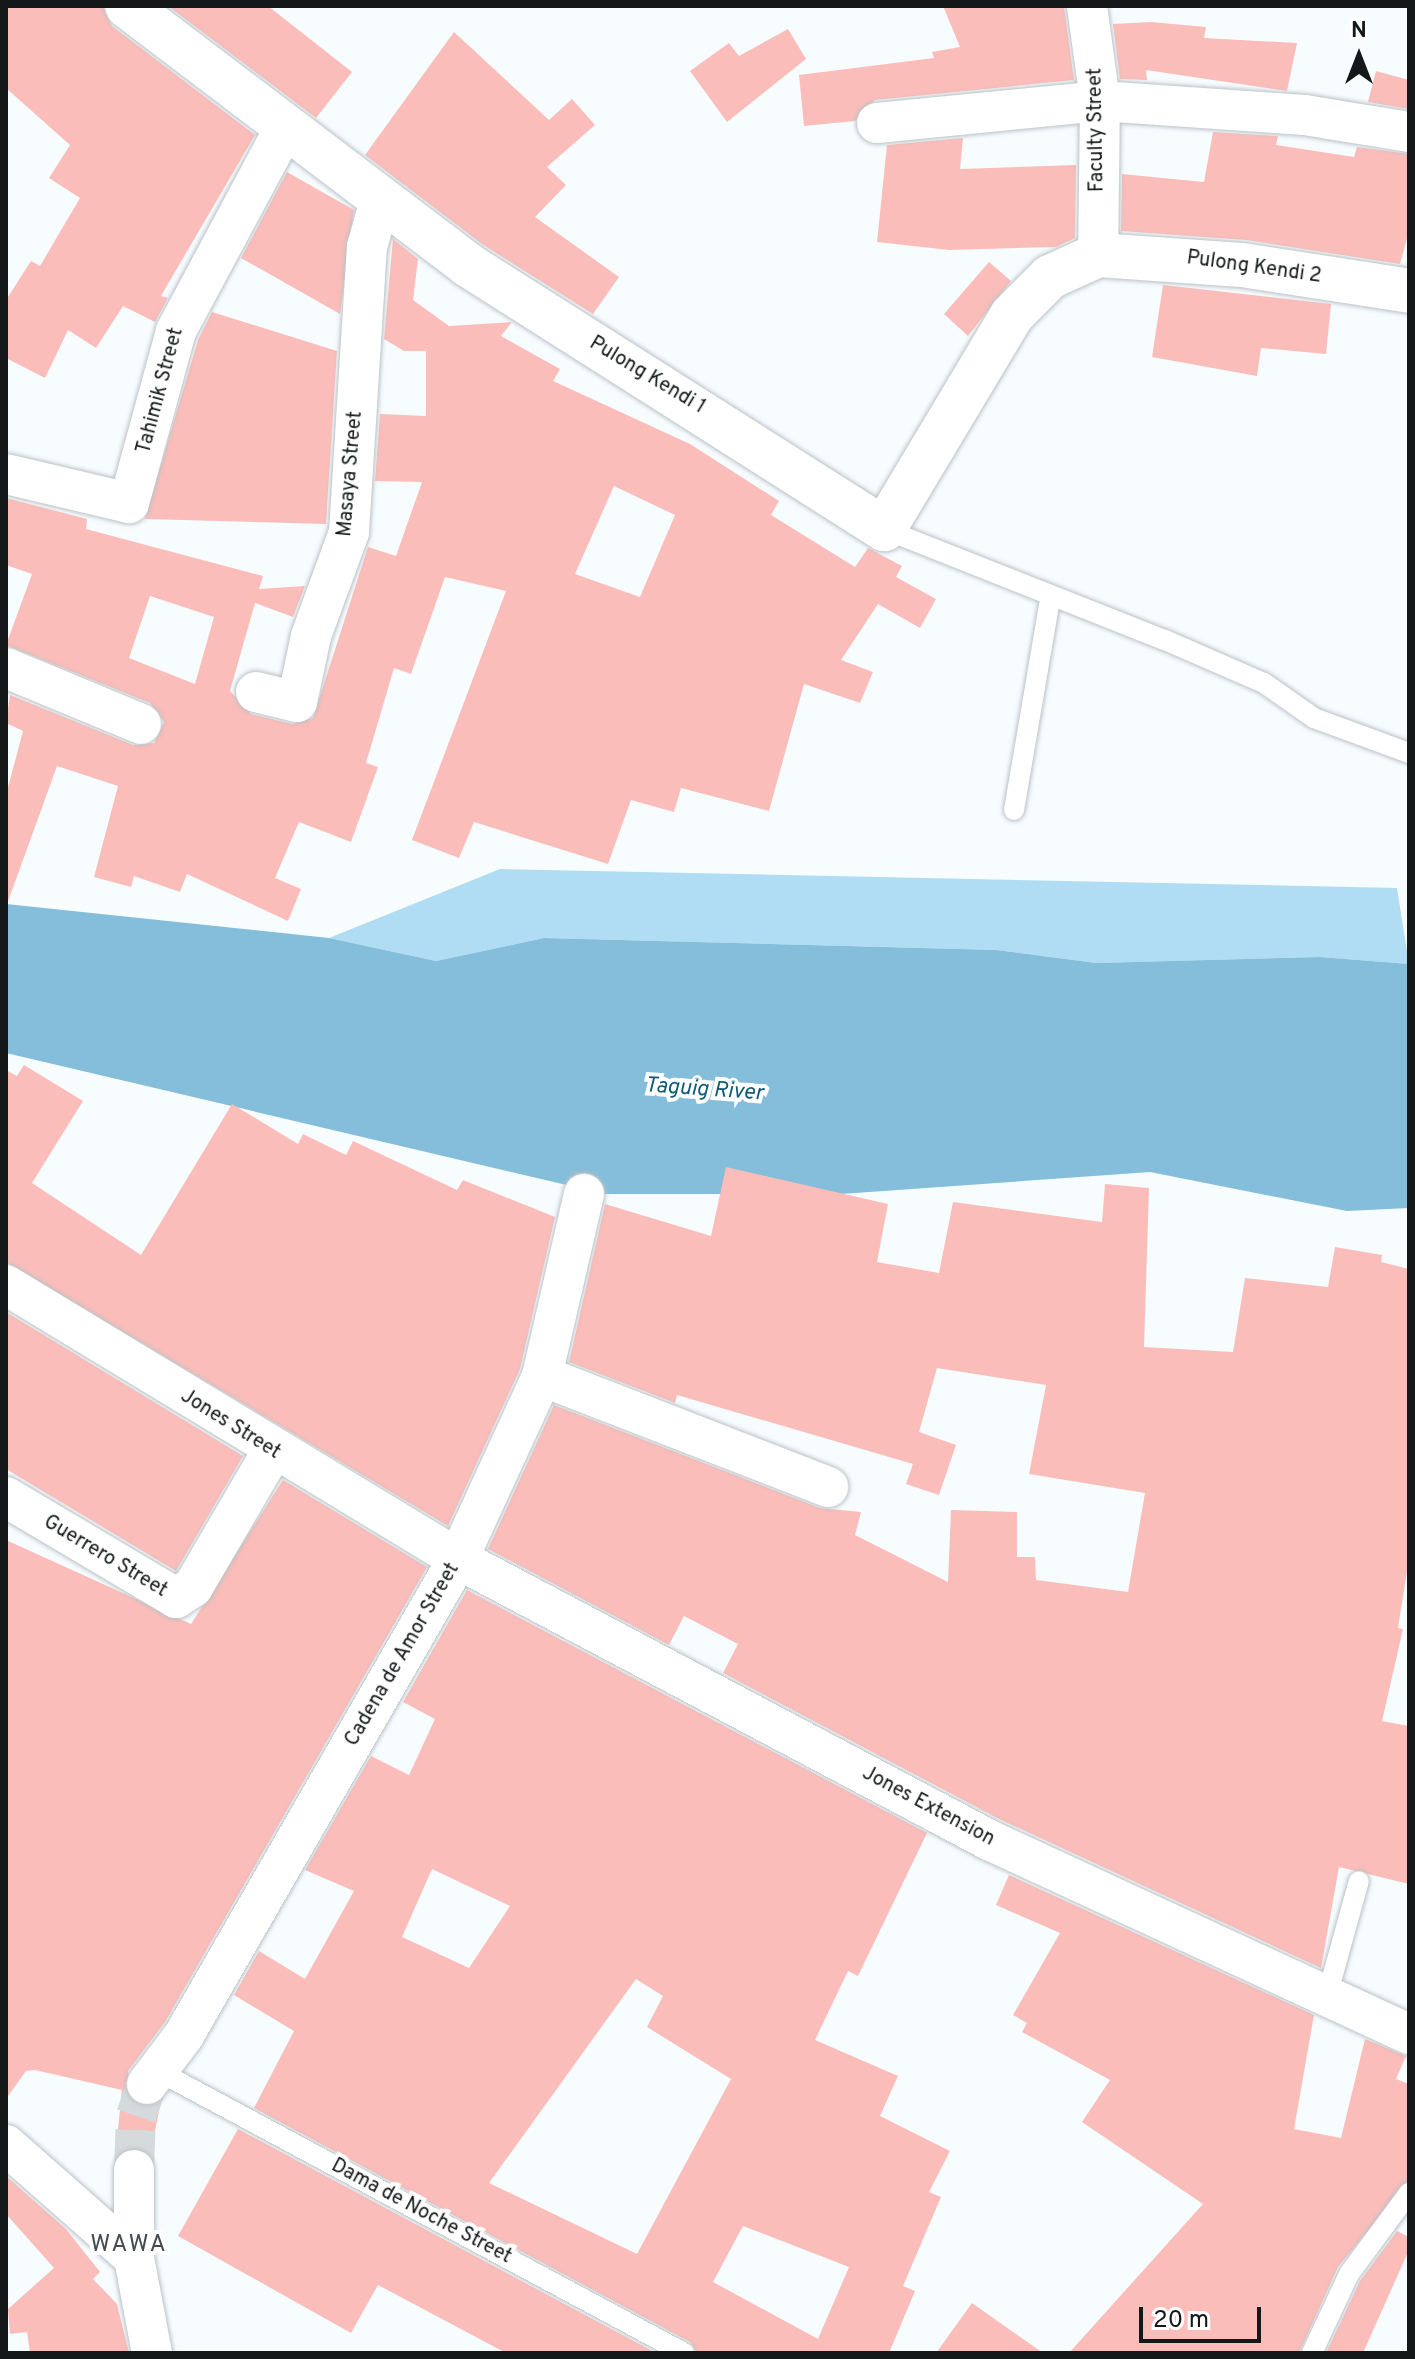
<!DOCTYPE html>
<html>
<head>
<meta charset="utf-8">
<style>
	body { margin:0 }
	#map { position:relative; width:1415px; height:2359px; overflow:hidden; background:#f7fcff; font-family:Overpass,sans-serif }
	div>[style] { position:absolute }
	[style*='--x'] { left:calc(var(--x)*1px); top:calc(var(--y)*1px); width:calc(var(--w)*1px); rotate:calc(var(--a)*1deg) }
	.green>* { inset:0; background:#b0ddf3 }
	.water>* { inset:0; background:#84beda }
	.building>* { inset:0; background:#fbbdb9 }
	.minor-tunnel>* { height:40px; margin-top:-20px; transform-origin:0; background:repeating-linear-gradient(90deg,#d5dadc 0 40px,transparent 0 60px) }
	.roads { filter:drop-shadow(0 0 2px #bac2c6) drop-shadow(0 0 2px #bac2c6) }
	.service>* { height:20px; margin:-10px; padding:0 10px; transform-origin:10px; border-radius:10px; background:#fff }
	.minor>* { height:40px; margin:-20px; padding:0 20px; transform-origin:20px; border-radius:20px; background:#fff }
	.tertiary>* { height:44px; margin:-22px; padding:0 22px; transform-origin:22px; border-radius:22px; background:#fff }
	span { translate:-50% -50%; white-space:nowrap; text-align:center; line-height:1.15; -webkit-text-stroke:8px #fff; paint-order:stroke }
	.street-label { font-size:20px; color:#151819 }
	.water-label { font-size:22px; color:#0f5b77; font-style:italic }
	.quarter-label { font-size:24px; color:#444b4f; letter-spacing:2px }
	.frame { position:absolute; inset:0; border:8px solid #151819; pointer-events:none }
	.north { position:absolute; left:1319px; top:16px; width:80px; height:80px; -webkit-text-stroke:6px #fff; paint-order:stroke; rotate:0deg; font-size:22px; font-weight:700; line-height:32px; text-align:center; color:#151819 }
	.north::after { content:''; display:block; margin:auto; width:28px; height:36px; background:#151819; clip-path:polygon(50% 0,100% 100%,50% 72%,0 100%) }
	.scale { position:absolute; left:1139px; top:2307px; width:122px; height:36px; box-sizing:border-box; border:4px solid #151819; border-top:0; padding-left:10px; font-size:24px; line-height:28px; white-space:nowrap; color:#151819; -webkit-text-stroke:6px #fff; paint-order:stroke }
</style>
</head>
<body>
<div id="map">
	<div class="green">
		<i style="clip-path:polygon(500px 869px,1397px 888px,1409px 964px,1320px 957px,1096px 963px,997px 950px,544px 938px,436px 961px,329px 938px)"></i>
	</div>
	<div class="water">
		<i style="clip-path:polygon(6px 904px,329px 938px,436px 961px,544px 938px,997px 950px,1096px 963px,1320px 957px,1409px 964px,1409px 1208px,1347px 1211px,1150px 1172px,841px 1194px,605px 1194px,6px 1053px)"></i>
	</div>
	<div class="building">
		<i style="clip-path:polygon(6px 6px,103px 6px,112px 26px,255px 135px,161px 296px,168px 298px,155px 322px,123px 306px,96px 348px,68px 330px,45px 378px,6px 358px,6px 300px,31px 261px,40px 266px,80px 198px,49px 178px,70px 145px,6px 88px)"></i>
		<i style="clip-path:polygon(168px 6px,268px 6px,352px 72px,316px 118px)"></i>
		<i style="clip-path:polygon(943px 6px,1064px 6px,1074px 80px,875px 100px,855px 121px,804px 126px,799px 75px,934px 58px,932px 52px,960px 47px)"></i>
		<i style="clip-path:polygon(1151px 22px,1206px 27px,1204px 38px,1297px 43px,1287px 91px,1146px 70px,1147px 80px,1120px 79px,1113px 24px)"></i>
		<i style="clip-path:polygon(788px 29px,806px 59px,727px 122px,690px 71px,729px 43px,739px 56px)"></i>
		<i style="clip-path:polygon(454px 32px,549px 120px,572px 99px,595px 125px,547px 167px,566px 185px,535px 217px,619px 277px,593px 314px,482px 244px,365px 155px)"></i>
		<i style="clip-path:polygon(1376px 71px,1409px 80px,1409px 109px,1368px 102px)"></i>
		<i style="clip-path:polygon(1213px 132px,1278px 136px,1276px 145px,1354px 157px,1357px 147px,1409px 154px,1409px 231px,1400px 264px,1246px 240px,1121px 231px,1122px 174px,1204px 182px)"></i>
		<i style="clip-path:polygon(963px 138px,960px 169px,1076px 165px,1075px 238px,1056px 247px,949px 250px,877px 242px,887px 145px)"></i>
		<i style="clip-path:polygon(287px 172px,354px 210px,340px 314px,241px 258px)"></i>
		<i style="clip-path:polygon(evenodd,393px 239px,418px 259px,413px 300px,449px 326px,512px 322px,501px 336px,560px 369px,553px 381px,690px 444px,779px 501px,771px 515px,855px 567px,868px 548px,902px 566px,896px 577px,936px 599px,920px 628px,878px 604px,841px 660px,873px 672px,860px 703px,804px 684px,769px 811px,681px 788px,674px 812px,631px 800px,608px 864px,474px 822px,459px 858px,412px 840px,506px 591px,445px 577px,411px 674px,394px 668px,366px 763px,378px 767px,351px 842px,299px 822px,275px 878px,301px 889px,288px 921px,187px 874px,180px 892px,134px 876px,131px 887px,94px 877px,118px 786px,57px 766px,6px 907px,6px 795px,23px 731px,6px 723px,10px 695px,133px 745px,154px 743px,164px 722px,150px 703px,6px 645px,32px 574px,6px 565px,6px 498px,87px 519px,86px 529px,263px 576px,259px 589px,305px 586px,293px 617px,255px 603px,230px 691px,251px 714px,292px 724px,313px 718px,368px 547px,396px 556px,422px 482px,375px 481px,380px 414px,426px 416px,426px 351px,404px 351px,384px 339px,393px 239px,614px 486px,675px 515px,640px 597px,575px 574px,614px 486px,393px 239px,150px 596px,214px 617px,195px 684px,129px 658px,150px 596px)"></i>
		<i style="clip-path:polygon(989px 262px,1011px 281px,968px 336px,944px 314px)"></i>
		<i style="clip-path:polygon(1163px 285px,1331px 304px,1326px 354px,1261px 348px,1257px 376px,1152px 357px)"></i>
		<i style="clip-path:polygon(212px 312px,337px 351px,326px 524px,145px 519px,198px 340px)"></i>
		<i style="clip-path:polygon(24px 1065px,83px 1101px,32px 1183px,141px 1255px,232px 1104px,298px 1144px,303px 1134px,346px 1155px,353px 1141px,457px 1190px,463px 1180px,555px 1217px,520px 1369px,448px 1526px,6px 1262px,6px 1070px,17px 1076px)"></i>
		<i style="clip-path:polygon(726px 1167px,888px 1204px,877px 1262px,939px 1273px,953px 1202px,1102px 1222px,1105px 1184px,1149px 1188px,1144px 1347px,1233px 1352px,1245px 1278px,1328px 1287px,1335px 1247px,1382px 1255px,1381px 1262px,1409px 1269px,1409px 1559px,1398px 1628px,1403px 1629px,1382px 1721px,1409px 1726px,1409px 1884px,1339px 1867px,1321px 1968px,999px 1819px,723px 1673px,738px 1644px,684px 1616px,669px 1645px,488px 1549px,554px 1405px,820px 1508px,861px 1512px,855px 1535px,948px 1582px,951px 1510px,1017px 1512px,1017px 1557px,1035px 1557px,1036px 1580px,1128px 1592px,1145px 1493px,1029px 1474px,1046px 1385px,937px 1368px,919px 1432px,956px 1445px,939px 1495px,906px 1484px,913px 1464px,677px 1395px,675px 1403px,569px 1362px,605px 1204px,711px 1236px)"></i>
		<i style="clip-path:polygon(6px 1312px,243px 1456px,176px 1571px,6px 1469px)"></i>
		<i style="clip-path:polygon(283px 1480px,427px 1567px,165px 2022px,128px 2071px,133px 2102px,161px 2102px,150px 2154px,133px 2147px,115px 2158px,122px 2090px,35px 2070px,26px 2071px,6px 2099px,6px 1540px,191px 1624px)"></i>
		<i style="clip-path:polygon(evenodd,467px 1590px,927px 1833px,858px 1976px,848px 1971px,815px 2040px,898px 2076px,880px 2116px,950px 2151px,929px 2192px,941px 2197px,903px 2286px,915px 2291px,889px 2353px,697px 2353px,690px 2342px,254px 2108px,294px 2031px,234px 1995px,259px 1951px,305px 1979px,354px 1891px,305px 1870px,371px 1756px,409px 1775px,435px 1719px,403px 1702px,467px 1590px,432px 1869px,510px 1906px,469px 1968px,402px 1937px,432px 1869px,467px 1590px,636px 1979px,663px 1996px,647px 2027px,731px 2079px,637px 2254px,489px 2183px,636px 1979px,467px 1590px,743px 2226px,849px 2267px,818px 2339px,713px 2282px,743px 2226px)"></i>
		<i style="clip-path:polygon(1009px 1875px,1314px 2015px,1294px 2129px,1341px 2138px,1365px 2039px,1406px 2056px,1396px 2079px,1409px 2084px,1409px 2180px,1338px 2267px,1299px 2353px,1069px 2353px,1203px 2204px,1082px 2122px,1110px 2080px,1022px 2032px,1027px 2023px,1013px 2015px,1060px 1933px,996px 1905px)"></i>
		<i style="clip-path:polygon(238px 2129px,656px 2353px,506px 2353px,378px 2285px,351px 2333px,178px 2236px)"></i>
		<i style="clip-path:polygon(6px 2176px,66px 2229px,100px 2272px,93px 2279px,117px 2304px,129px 2353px,30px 2353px,27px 2332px,10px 2334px,8px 2309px,54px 2268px,6px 2214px)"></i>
		<i style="clip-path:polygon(1397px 2231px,1409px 2237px,1409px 2250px,1363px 2353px,1326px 2353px,1360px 2281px)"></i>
		<i style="clip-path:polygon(972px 2303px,1043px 2353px,936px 2353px)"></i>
	</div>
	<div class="minor-tunnel">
		<i style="--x:134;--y:2170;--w:54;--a:-87.9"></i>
		<i style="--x:136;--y:2116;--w:34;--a:-71"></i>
	</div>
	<div class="roads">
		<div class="service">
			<i style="--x:884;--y:529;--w:302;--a:21.6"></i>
			<i style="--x:1165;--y:640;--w:108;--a:23.5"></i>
			<i style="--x:1264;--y:683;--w:61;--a:35"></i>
			<i style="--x:1314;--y:718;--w:101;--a:20.2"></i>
			<i style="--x:1014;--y:810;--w:214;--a:-80.3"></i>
			<i style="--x:1327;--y:1996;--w:119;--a:-74.5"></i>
			<i style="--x:158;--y:2071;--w:597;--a:28.2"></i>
			<i style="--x:1312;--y:2353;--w:87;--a:-64.9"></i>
			<i style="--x:1349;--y:2274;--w:101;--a:-53.5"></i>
		</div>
		<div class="minor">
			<i style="--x:1087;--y:6;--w:96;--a:82.2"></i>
			<i style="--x:1100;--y:101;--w:154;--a:90.7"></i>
			<i style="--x:877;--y:123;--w:224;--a:-5.6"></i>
			<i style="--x:1100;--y:101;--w:205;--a:3.9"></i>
			<i style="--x:1305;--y:115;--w:105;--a:9.3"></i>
			<i style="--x:6;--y:474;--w:126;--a:13.3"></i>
			<i style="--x:129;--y:503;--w:178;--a:-74.7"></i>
			<i style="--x:176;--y:331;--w:233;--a:-61.8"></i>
			<i style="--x:6;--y:668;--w:146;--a:22.5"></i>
			<i style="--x:256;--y:692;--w:42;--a:13.7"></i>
			<i style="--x:297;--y:702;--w:67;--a:-78"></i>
			<i style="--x:311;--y:636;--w:111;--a:-69.9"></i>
			<i style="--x:349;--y:532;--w:286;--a:-86.4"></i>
			<i style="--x:367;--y:247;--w:52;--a:-74.4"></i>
			<i style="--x:6;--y:1285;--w:529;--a:31.22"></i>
			<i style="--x:458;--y:1559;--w:601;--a:27.89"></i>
			<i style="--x:989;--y:1840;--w:463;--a:24.8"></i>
			<i style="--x:542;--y:1376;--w:307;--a:21.2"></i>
			<i style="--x:6;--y:1497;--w:198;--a:30.7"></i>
			<i style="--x:176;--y:1598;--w:20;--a:-33"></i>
			<i style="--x:193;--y:1587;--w:156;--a:-59.7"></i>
			<i style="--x:147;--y:2084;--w:61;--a:-52.9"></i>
			<i style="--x:184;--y:2035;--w:549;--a:-60.07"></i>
			<i style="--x:458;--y:1559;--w:201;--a:-65.3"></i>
			<i style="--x:542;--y:1376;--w:187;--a:-77"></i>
			<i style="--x:6;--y:2145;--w:171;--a:41.4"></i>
			<i style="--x:134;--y:2170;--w:88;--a:90"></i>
			<i style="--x:134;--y:2258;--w:97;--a:79.3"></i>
		</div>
		<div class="tertiary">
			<i style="--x:127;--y:6;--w:428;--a:37.2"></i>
			<i style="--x:468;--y:265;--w:493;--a:32.4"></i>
			<i style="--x:884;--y:529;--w:249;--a:-59.1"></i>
			<i style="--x:1012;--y:315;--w:54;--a:-45"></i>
			<i style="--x:1050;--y:277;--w:53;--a:-24.6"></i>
			<i style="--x:1098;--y:255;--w:144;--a:4"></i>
			<i style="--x:1242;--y:265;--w:169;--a:8.8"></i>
		</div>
	</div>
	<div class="street-label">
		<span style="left:1097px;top:130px;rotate:-91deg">Faculty Street</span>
		<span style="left:1254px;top:268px;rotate:8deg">Pulong Kendi 2</span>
		<span style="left:647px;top:376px;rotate:31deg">Pulong Kendi 1</span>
		<span style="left:161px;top:391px;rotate:-75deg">Tahimik Street</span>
		<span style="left:351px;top:474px;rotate:-85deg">Masaya Street</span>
		<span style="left:230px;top:1425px;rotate:32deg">Jones Street</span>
		<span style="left:105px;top:1557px;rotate:31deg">Guerrero Street</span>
		<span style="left:403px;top:1655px;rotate:-60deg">Cadena de Amor Street</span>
		<span style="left:928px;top:1807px;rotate:28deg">Jones Extension</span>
		<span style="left:421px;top:2212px;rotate:28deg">Dama de Noche Street</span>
	</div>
	<div class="water-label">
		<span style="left:704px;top:1090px;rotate:4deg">Taguig River</span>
	</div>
	<div class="quarter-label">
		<span style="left:129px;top:2246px">WAWA</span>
	</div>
	<div class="frame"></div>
	<div class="north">N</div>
	<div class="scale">20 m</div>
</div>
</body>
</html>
